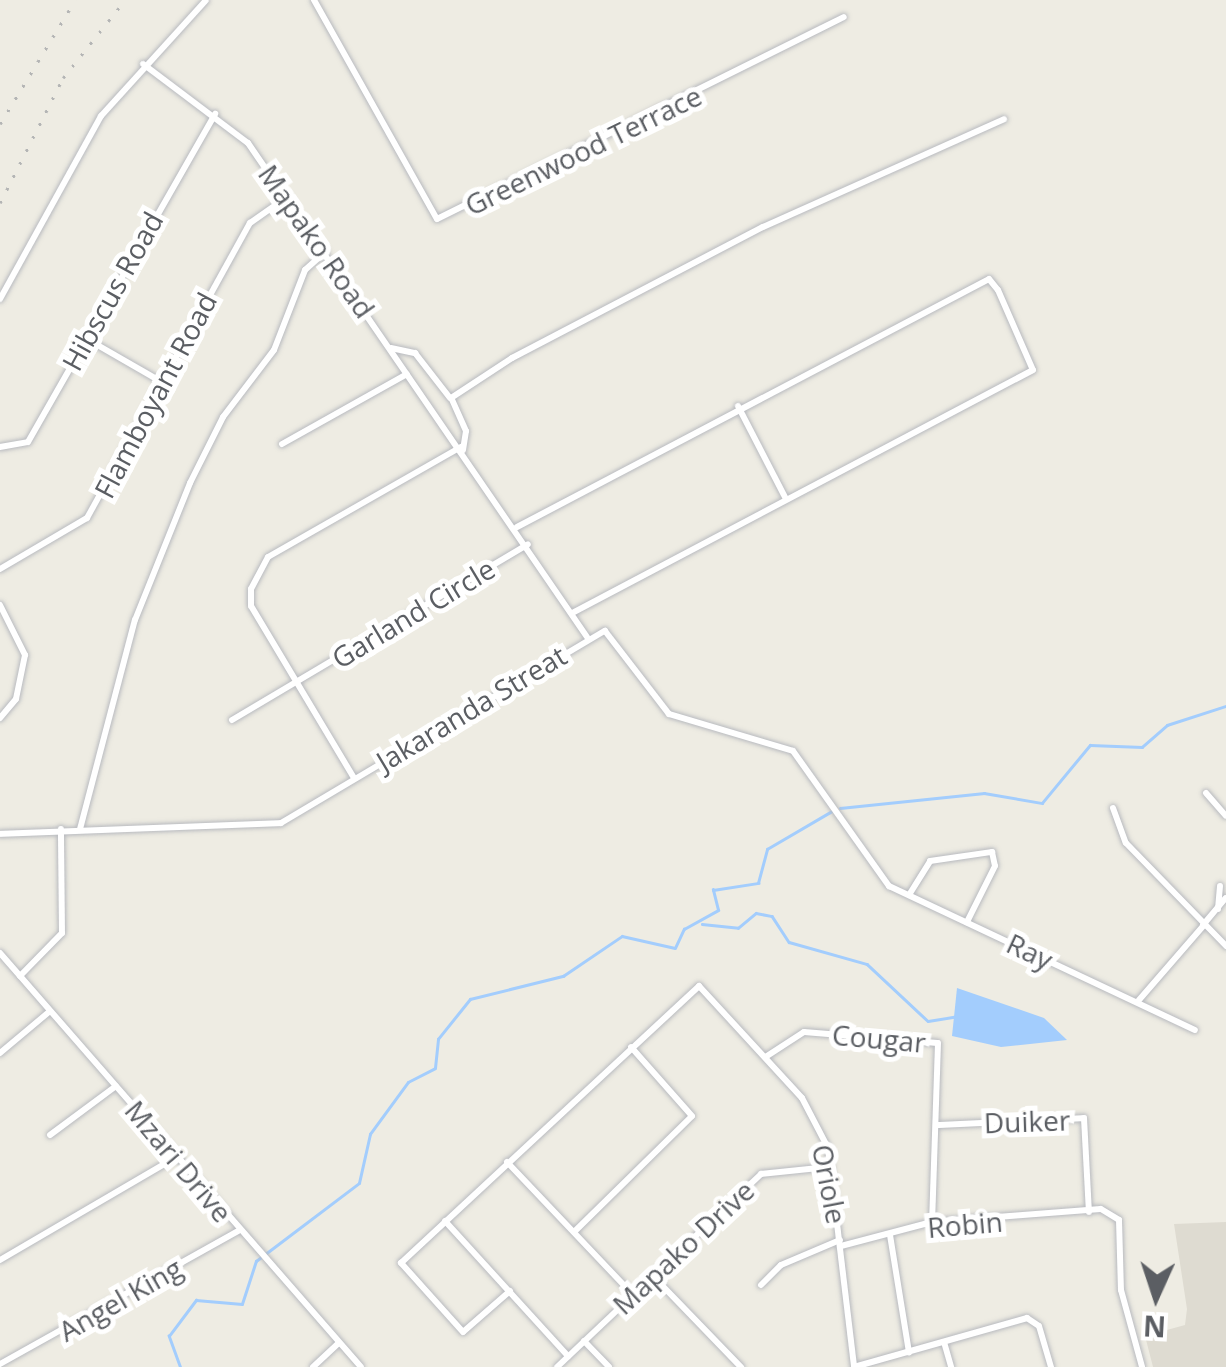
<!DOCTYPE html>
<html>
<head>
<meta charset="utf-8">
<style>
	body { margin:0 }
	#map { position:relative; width:1226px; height:1367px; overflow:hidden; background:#eeece3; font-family:"Open Sans",sans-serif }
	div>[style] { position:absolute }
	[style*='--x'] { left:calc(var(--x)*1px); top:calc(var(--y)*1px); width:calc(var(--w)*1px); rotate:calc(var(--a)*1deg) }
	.education>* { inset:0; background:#dedbd1 }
	.water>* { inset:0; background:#a3cdfd }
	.stream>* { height:2.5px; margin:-1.25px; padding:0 1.25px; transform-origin:1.25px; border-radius:1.25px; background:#a3cdfd }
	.roads { filter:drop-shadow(0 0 2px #b8babf) drop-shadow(0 0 2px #b8babf) }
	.minor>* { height:6px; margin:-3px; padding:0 3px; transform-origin:3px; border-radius:3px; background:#fff }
	.rail>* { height:2.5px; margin-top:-1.25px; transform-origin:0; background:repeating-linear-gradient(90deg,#b4b5b5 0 2.5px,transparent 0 14.5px) }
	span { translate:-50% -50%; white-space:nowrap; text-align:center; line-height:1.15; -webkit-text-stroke:10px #fff; paint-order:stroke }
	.street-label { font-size:28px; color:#5b5e63 }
	.north { position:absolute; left:1106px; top:1247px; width:100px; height:100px; -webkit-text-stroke:8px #fff; paint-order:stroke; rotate:183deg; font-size:28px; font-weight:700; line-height:40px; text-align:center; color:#5b5e63 }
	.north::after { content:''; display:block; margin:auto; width:35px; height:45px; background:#5b5e63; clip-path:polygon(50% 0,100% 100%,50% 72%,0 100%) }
</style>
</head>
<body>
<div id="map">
	<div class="education">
		<i style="clip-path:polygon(1226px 1222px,1226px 1367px,1153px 1367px,1145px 1336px,1185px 1325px,1187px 1309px,1174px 1224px)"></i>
	</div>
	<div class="water">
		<i style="clip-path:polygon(957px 988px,1044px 1018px,1067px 1040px,1001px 1047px,952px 1036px)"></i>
	</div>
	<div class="stream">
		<i style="--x:840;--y:808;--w:145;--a:-5.9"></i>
		<i style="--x:984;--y:793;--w:59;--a:9.8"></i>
		<i style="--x:1042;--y:803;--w:75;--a:-50.4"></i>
		<i style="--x:1090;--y:745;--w:52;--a:2.2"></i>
		<i style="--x:1142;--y:747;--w:33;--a:-41"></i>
		<i style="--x:1167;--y:725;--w:62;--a:-17.9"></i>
		<i style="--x:702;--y:924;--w:36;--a:6"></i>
		<i style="--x:738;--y:928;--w:23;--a:-40"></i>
		<i style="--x:756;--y:913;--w:16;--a:11"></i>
		<i style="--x:772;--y:916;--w:31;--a:57"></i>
		<i style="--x:789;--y:942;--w:81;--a:15.8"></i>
		<i style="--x:867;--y:964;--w:83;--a:43.1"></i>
		<i style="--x:928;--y:1021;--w:26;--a:-9"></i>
		<i style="--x:180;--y:1367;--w:33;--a:-110"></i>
		<i style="--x:169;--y:1336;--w:45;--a:-53.1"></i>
		<i style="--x:196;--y:1300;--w:46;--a:5"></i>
		<i style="--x:242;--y:1304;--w:45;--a:-72"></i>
		<i style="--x:256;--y:1261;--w:129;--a:-37.1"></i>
		<i style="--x:359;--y:1183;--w:50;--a:-77.3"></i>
		<i style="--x:370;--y:1134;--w:64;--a:-53.8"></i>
		<i style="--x:408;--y:1082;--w:30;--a:-27"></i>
		<i style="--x:435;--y:1068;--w:29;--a:-84"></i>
		<i style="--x:438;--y:1039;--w:51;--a:-51.3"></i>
		<i style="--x:470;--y:999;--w:96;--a:-13.9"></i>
		<i style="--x:563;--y:976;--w:71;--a:-34.1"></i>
		<i style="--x:622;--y:936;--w:54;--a:12.8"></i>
		<i style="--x:675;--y:948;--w:21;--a:-65"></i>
		<i style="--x:684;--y:929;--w:39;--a:-29"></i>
		<i style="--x:718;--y:910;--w:21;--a:-104"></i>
		<i style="--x:713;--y:890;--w:46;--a:-8.8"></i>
		<i style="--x:758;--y:883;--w:35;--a:-75"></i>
		<i style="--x:767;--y:849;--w:75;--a:-30.3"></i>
	</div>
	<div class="roads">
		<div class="minor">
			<i style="--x:314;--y:0;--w:251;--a:60.7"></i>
			<i style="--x:437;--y:219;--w:454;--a:-26.4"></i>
			<i style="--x:143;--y:64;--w:131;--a:37"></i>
			<i style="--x:248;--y:143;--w:599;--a:55.54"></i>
			<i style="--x:0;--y:299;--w:209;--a:-61.1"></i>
			<i style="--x:101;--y:116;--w:156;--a:-47.8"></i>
			<i style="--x:87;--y:339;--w:84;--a:29.9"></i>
			<i style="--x:391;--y:348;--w:25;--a:12"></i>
			<i style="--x:415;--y:353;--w:57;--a:52.1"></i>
			<i style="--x:738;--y:406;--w:102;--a:62.7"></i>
			<i style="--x:282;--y:444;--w:143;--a:-29.2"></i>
			<i style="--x:0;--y:447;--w:28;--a:-10"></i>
			<i style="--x:28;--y:442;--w:378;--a:-60.3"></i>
			<i style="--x:463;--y:450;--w:19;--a:-81"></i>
			<i style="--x:466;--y:431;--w:36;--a:-114"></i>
			<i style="--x:451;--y:398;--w:73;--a:-33.3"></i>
			<i style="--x:512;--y:358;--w:283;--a:-27.6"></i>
			<i style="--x:763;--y:227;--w:264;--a:-24.1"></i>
			<i style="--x:517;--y:527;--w:533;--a:-27.72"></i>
			<i style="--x:989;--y:279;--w:14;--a:51"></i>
			<i style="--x:998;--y:290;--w:87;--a:66.4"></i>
			<i style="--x:1033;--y:370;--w:519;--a:152.2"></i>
			<i style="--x:0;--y:569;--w:101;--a:-30.4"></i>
			<i style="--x:87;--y:518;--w:337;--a:-61.1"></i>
			<i style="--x:250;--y:223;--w:45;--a:-35.1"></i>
			<i style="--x:0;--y:605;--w:56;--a:63.4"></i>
			<i style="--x:25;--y:655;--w:45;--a:101.6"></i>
			<i style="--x:16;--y:699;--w:25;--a:130"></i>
			<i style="--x:232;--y:720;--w:344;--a:-30.7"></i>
			<i style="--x:354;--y:778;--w:200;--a:-120.9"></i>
			<i style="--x:251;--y:606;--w:17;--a:-90"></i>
			<i style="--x:251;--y:589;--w:36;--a:-62"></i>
			<i style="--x:268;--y:557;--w:222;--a:-29.7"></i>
			<i style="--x:1206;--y:793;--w:30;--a:49"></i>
			<i style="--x:1113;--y:808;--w:37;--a:70"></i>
			<i style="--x:1126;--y:843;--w:144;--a:45.8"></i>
			<i style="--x:80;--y:829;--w:216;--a:-75.3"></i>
			<i style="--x:135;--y:620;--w:148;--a:-68.1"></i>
			<i style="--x:190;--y:483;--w:74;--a:-63.4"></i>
			<i style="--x:223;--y:417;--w:84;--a:-52.7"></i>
			<i style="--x:274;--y:350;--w:86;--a:-68.8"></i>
			<i style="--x:305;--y:270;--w:27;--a:-42"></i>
			<i style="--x:0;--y:834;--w:281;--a:-2.2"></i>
			<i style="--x:281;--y:823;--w:377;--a:-30.7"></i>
			<i style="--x:605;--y:631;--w:105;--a:52.4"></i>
			<i style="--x:669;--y:714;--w:129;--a:16.6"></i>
			<i style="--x:793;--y:751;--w:166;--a:54.6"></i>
			<i style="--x:889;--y:886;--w:338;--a:25.2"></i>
			<i style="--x:909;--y:895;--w:40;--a:-58"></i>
			<i style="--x:930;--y:861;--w:63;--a:-8.3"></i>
			<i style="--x:992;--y:852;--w:14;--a:78"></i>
			<i style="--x:995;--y:866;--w:63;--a:116.6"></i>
			<i style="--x:1218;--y:909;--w:23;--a:-85"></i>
			<i style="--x:1203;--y:925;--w:35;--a:-50"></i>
			<i style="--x:0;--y:953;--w:549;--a:48.91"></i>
			<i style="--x:20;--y:976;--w:60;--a:-45.7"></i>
			<i style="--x:62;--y:933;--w:104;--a:-90.6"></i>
			<i style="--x:1139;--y:1000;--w:99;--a:-49.1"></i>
			<i style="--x:0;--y:1053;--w:65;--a:-40"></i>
			<i style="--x:767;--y:1056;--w:44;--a:-33"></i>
			<i style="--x:804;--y:1032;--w:134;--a:4.7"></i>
			<i style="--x:938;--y:1043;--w:179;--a:91.9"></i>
			<i style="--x:937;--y:1125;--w:147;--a:-2.7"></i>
			<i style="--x:1084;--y:1118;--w:94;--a:87"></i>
			<i style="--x:50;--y:1135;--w:82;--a:-36.6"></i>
			<i style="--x:507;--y:1162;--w:183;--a:46.5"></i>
			<i style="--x:445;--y:1221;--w:183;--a:47.7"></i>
			<i style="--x:574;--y:1232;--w:165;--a:-44.5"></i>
			<i style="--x:692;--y:1116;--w:92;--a:-131.5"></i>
			<i style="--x:890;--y:1235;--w:119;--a:80.8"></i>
			<i style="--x:841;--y:1246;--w:94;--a:-14.8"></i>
			<i style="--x:932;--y:1222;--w:169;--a:-4.4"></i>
			<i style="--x:1101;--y:1209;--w:21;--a:31"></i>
			<i style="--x:1119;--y:1220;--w:70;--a:88.4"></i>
			<i style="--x:1121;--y:1290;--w:80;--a:74.7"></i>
			<i style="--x:0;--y:1260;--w:204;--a:-30.3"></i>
			<i style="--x:653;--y:1276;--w:127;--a:46"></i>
			<i style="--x:761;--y:1285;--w:28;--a:-45"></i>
			<i style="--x:781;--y:1265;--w:64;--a:-23"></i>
			<i style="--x:510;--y:1291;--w:62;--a:138.9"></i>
			<i style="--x:463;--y:1332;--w:93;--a:-131.9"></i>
			<i style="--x:401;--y:1263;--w:407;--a:-42.9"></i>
			<i style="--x:699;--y:986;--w:152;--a:47.4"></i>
			<i style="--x:802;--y:1098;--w:56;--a:62.5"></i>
			<i style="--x:828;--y:1148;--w:221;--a:83.2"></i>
			<i style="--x:584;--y:1341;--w:36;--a:46"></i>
			<i style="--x:944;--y:1342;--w:26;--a:74"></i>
			<i style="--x:0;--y:1364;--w:273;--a:-29.2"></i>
			<i style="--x:313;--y:1367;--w:34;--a:-43"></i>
			<i style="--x:557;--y:1367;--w:281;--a:-43.4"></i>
			<i style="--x:761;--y:1174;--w:67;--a:-6"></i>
			<i style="--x:854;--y:1367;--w:180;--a:-15.8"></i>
			<i style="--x:1027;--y:1318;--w:14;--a:34"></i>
			<i style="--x:1039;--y:1326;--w:43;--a:73.7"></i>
		</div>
	</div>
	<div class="rail">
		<i style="--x:0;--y:124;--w:145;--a:-58.8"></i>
		<i style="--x:0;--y:203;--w:140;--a:-63.3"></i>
		<i style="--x:63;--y:78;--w:100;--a:-51.5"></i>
	</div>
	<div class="street-label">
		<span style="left:583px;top:150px;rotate:-26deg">Greenwood Terrace</span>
		<span style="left:317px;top:241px;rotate:55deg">Mapako Road</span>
		<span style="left:112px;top:291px;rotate:-61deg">Hibscus Road</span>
		<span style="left:155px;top:395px;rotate:-62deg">Flamboyant Road</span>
		<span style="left:413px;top:613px;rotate:-31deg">Garland Circle</span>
		<span style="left:471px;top:708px;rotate:-31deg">Jakaranda Streat</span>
		<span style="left:1030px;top:951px;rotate:25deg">Ray</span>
		<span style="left:879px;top:1038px;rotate:5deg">Cougar</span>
		<span style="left:1027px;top:1121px;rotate:-2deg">Duiker</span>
		<span style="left:179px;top:1161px;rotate:50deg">Mzari Drive</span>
		<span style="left:830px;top:1184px;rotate:79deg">Oriole</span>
		<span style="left:965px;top:1224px;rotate:-5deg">Robin</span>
		<span style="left:683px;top:1247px;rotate:-43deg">Mapako Drive</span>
		<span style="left:120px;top:1299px;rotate:-30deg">Angel King</span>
	</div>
	<div class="north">N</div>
</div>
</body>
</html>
